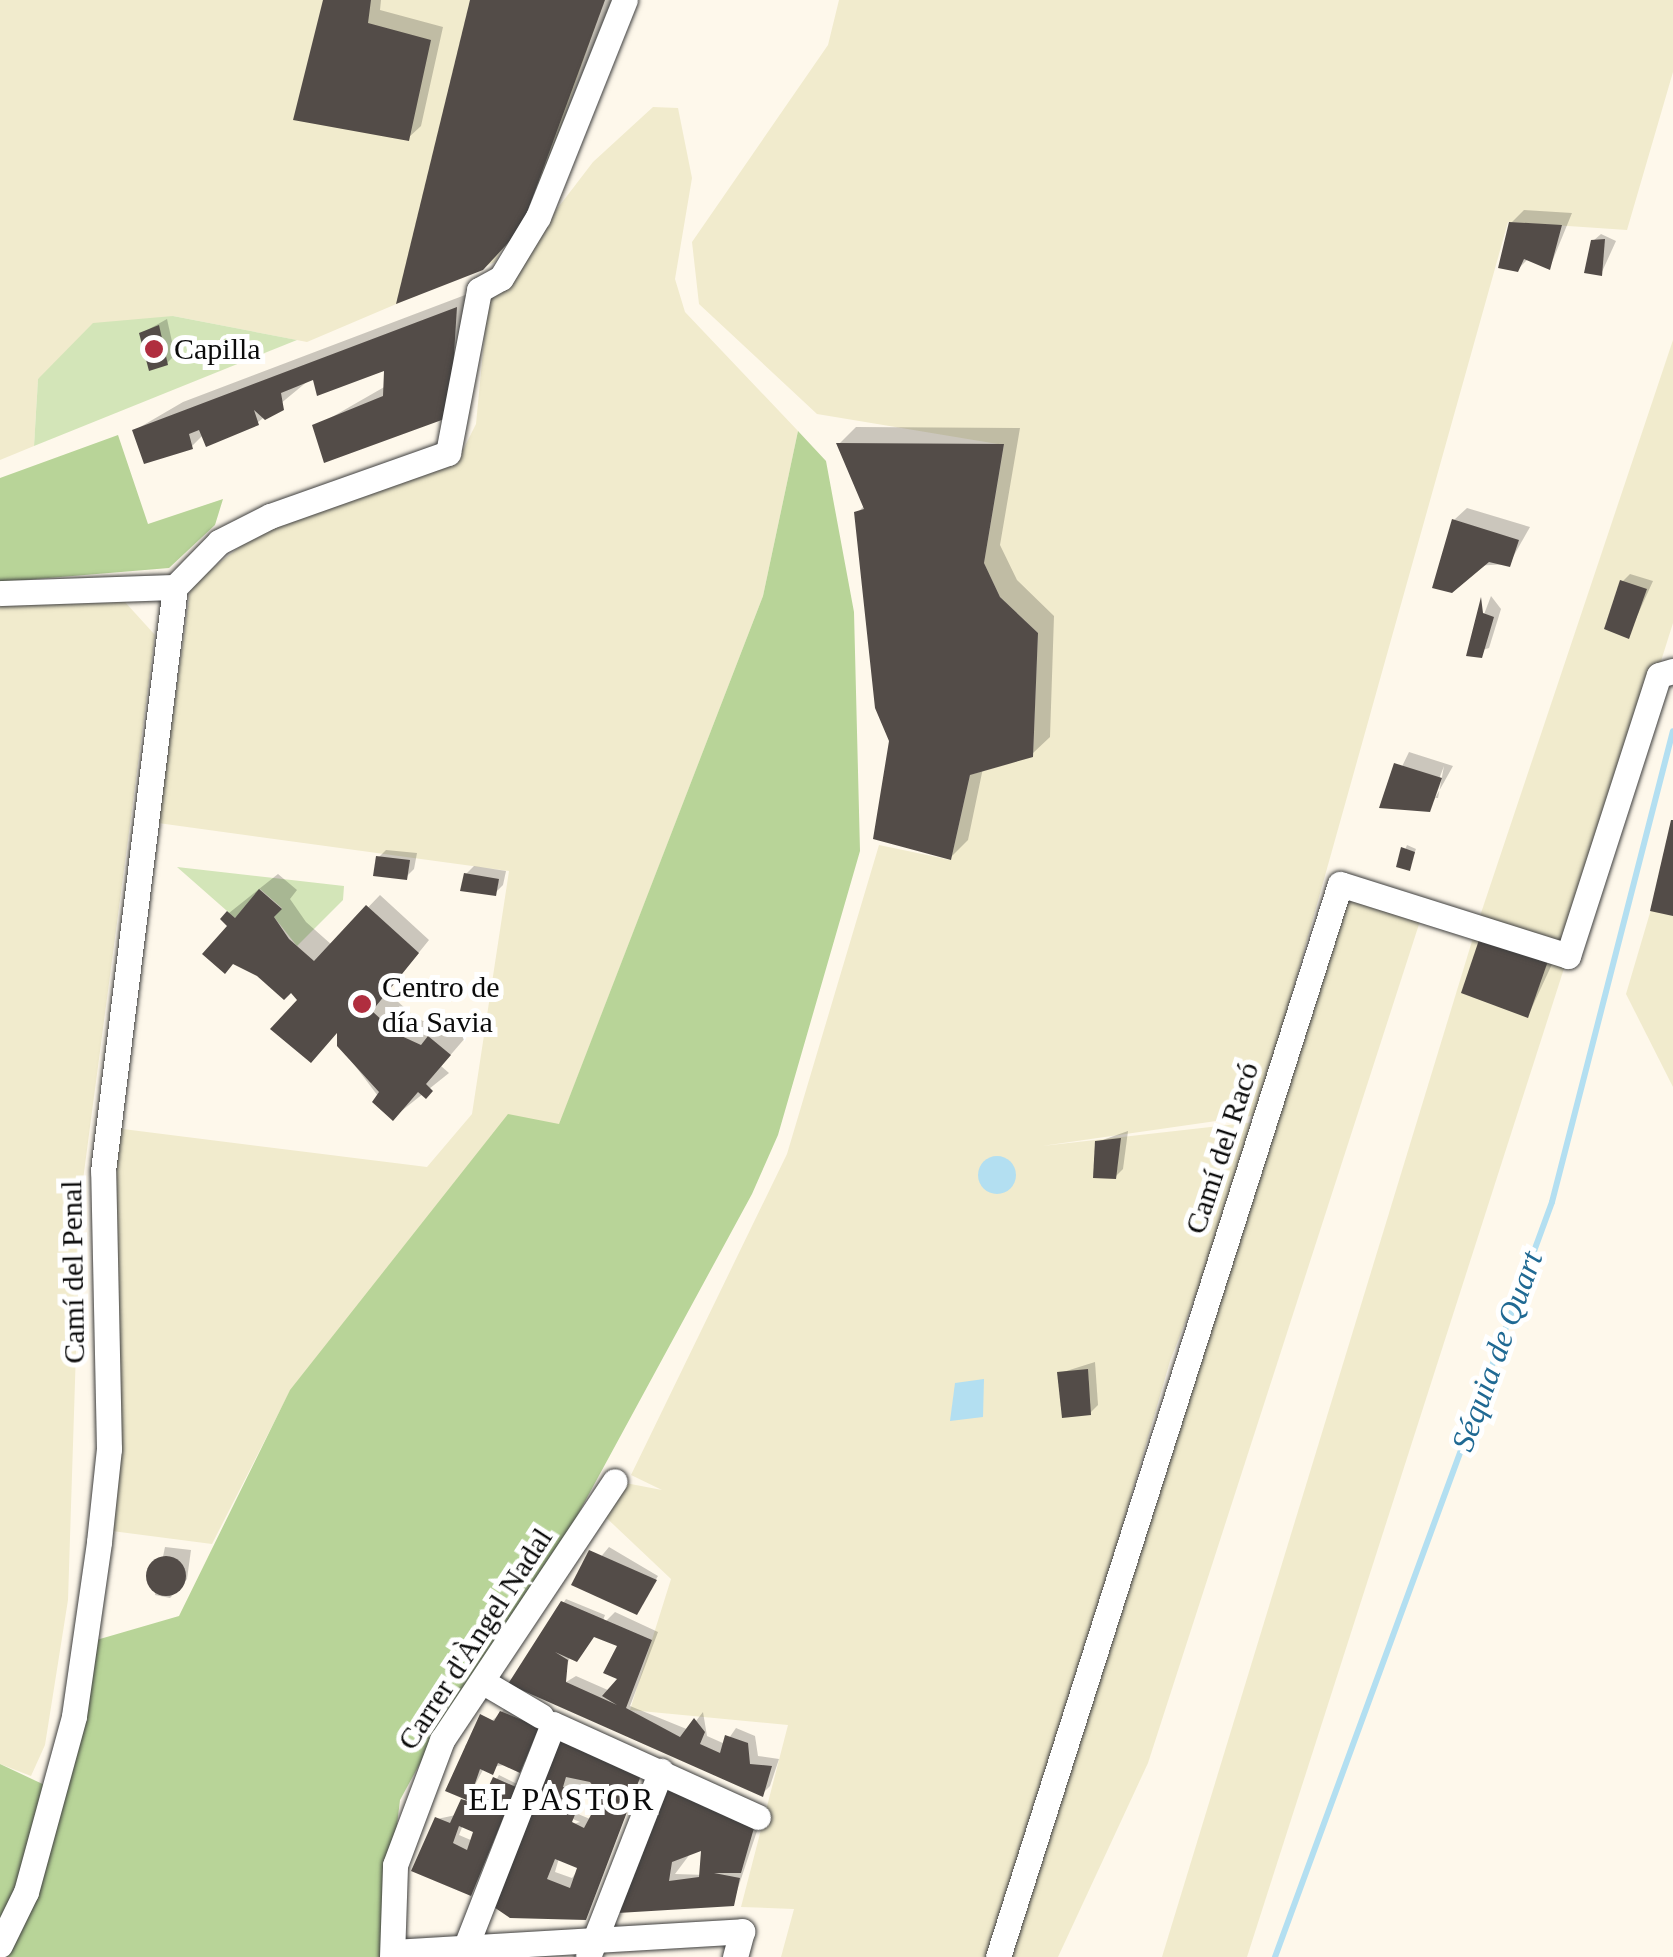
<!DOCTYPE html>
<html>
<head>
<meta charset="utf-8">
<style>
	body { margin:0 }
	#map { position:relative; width:1673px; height:1957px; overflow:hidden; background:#fef8eb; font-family:Georgia,serif }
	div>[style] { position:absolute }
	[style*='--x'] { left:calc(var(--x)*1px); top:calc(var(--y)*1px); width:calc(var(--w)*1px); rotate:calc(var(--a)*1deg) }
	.farmland>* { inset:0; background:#f1ebcd }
	.green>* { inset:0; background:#d3e5b8 }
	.forest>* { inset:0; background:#b8d498 }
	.water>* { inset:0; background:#b3dff1 }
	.round { border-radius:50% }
	.shadow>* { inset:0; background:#0003 }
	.stream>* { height:6px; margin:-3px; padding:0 3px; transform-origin:3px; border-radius:3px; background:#b3dff1 }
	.building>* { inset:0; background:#534c48 }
	.roads { filter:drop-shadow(0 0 2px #3e3e3e) drop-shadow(0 0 2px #3e3e3e) }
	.minor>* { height:25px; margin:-12.5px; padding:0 12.5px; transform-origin:12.5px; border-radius:12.5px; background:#fff }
	.dots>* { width:28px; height:28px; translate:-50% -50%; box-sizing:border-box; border:5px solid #fff; border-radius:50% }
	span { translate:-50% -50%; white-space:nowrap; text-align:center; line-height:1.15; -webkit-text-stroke:10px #fff; paint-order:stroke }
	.poi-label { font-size:30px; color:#0b0b0b }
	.left { translate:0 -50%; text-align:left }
	.street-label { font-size:30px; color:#0b0b0b }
	.water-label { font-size:32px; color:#1f6993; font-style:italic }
	.neighbourhood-label { font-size:32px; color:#0b0b0b; letter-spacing:2.5px }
</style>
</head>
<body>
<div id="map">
	<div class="farmland">
		<i style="clip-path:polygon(0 0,604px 0,548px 165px,495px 262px,307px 342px,173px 316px,38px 379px,34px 446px,0 460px)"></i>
		<i style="clip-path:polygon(839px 0,1673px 0,1673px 72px,1627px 230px,1508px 222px,1258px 1115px,1042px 1146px,1264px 1121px,1170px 1361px,998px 1957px,781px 1957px,794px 1909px,741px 1907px,788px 1725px,630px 1710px,671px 1579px,597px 1509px,615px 1481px,662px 1490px,631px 1475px,787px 1154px,879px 845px,951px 860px,970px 775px,1033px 756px,1038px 633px,1000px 597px,984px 563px,1004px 445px,817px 414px,699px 304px,692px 242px,828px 45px)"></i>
		<i style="clip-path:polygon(653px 107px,678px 108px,692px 178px,675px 279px,685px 312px,798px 431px,763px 596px,559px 1125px,508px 1115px,290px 1391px,212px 1544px,112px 1531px,115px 1128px,427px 1167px,472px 1114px,509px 871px,158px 823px,191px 585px,259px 532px,458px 460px,476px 424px,488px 299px,593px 162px)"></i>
		<i style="clip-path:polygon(1673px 340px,1673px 623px,1568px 956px,1247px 1957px,1162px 1957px,1476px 928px)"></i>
		<i style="clip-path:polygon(125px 602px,155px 635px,81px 1195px,68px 1600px,45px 1745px,31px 1776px,0 1764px,0 606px)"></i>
		<i style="clip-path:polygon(1673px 835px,1673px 1087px,1626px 994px)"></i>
		<i style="clip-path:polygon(1340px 884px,1421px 918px,1148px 1763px,1058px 1957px,1005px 1957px)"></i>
	</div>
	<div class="green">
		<i style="clip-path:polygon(173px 316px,297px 340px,34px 446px,38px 379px,93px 323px)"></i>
		<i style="clip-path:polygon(177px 867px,344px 886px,343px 900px,297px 946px,274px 917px,282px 908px,260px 889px,235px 918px)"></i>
	</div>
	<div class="forest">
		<i style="clip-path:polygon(798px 431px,826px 461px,854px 612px,860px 851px,778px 1135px,752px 1194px,495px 1667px,435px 1736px,400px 1800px,381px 1957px,0 1957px,93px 1641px,179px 1616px,290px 1390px,508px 1114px,559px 1124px,763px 596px)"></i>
		<i style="clip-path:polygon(118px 435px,148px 524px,223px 499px,215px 525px,169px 568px,0 582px,0 478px)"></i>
		<i style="clip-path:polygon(0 1764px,51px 1788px,0 1945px)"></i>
	</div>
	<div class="water">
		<i class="round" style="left:978px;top:1156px;width:38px;height:38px"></i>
		<i style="clip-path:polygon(984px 1379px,983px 1417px,950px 1421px,955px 1383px)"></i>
	</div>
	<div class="shadow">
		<i style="clip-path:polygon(326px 0,381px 0,380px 10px,443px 27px,421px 126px,408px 138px)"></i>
		<i style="clip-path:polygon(474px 0,616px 0,533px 213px)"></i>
		<i style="clip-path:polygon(1524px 210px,1572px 213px,1550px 267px,1529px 258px,1517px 270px,1511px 223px)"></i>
		<i style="clip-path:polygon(1601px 234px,1616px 241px,1601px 274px,1593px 241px)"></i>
		<i style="clip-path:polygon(473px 292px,467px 397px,325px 421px,386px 386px,386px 367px,314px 376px,257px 423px,204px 434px,192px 446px,135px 430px,183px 402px)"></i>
		<i style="clip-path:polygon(167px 319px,175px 355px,167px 363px,142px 333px)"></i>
		<i style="clip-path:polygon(856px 427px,1020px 428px,1000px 545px,1017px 580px,1054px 616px,1050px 737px,1032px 754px,983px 768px,968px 840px,950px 858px,891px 740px,857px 513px,865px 505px,839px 444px)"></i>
		<i style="clip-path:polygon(1467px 508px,1530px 527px,1509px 564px,1473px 566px,1454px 520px)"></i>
		<i style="clip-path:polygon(1630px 574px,1653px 581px,1628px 636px,1622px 582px)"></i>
		<i style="clip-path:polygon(1491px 596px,1501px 609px,1489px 648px,1469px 654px)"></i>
		<i style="clip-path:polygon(evenodd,1409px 752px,1453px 766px,1429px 809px,1383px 806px,1409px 752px,1444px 766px,1438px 798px,1432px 798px,1444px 766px)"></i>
		<i style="clip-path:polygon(1407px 845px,1416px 849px,1409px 868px,1399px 865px)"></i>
		<i style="clip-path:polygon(386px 850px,417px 853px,414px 869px,406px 877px,378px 858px)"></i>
		<i style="clip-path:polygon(474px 866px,506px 871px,503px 885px,495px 893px,466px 874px)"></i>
		<i style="clip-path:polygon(278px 874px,297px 890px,290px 899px,306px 922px,332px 945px,380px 895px,429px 940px,387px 992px,415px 1017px,439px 1029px,447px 1021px,466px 1037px,441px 1066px,449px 1073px,394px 1117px,340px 1046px,330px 960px,285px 998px,230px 926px,229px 913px)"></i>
		<i style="clip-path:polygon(1482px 938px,1559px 949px,1528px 1016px)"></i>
		<i style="clip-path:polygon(1128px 1131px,1123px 1169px,1115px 1177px,1097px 1142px)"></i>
		<i style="clip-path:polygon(1095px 1362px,1098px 1405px,1090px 1413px,1060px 1373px)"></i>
		<i style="clip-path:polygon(165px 1547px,191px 1550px,187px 1579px,170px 1598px,155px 1595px)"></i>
		<i style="clip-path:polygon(609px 1547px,658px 1576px,636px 1612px,574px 1584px,591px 1551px,599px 1559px)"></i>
		<i style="clip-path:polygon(evenodd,566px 1599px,605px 1615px,601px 1626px,615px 1612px,658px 1632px,630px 1706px,689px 1730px,703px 1712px,707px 1736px,725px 1744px,736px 1728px,755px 1736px,758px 1756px,779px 1759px,770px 1786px,762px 1794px,512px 1683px,566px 1599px,594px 1634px,621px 1647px,621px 1678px,610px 1691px,576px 1676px,561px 1685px,570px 1656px,594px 1634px)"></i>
		<i style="clip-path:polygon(evenodd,510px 1704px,545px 1719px,527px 1762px,484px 1768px,468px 1798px,486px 1798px,499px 1775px,517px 1784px,471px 1893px,437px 1819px,456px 1815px,467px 1797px,465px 1746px,510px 1704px,463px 1825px,476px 1831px,473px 1841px,459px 1835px,463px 1825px)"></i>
		<i style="clip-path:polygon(evenodd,559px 1736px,643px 1771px,585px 1918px,534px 1912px,559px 1736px,589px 1787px,604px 1795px,590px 1819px,578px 1814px,589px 1787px,559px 1736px,561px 1814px,580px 1822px,556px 1829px,561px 1814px,559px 1736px,559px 1858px,581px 1866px,572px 1878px,555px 1872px,559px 1858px)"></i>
		<i style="clip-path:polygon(evenodd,668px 1786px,763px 1813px,733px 1903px,622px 1911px,668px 1786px,693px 1850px,703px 1850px,706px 1875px,675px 1874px,693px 1850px)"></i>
	</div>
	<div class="stream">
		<i style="--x:1275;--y:1957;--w:804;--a:-69.85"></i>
		<i style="--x:1552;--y:1202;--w:486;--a:-75.6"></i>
	</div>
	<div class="building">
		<i style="clip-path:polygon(323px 0,371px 0,368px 23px,431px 40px,409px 141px,293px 120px)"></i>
		<i style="clip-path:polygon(470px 0,605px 0,521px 229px,483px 270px,396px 304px)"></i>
		<i style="clip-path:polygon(1509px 222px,1562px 225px,1550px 270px,1524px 259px,1518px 272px,1498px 268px)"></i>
		<i style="clip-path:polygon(1605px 239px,1602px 276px,1584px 273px,1591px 240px)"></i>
		<i style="clip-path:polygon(457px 307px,450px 417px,324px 463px,312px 425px,383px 396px,384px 371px,317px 396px,313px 380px,281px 393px,284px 410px,265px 420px,254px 410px,259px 425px,206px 447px,199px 430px,189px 434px,193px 449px,144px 464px,132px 430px)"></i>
		<i style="clip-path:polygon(159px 325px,168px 365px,149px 371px,139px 333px)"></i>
		<i style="clip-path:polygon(836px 443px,1004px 444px,984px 563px,1000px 597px,1038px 633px,1033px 757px,970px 775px,951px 860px,873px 839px,889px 741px,875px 708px,854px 512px,864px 509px)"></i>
		<i style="clip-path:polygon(1452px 519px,1519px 540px,1510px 567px,1489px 562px,1452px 593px,1432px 588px)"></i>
		<i style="clip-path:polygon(1620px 580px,1647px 589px,1629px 639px,1604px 629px)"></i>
		<i style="clip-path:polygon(1481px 597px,1483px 613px,1494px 617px,1482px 658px,1466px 656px)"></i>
		<i style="clip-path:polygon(1394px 763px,1442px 778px,1430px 812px,1379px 808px)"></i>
		<i style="clip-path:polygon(1671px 820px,1673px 820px,1673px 916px,1650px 911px)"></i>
		<i style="clip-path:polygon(1401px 847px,1415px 852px,1410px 871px,1396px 867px)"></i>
		<i style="clip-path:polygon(376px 856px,410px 860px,407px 880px,373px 876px)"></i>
		<i style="clip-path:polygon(464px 873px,499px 879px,496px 896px,460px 891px)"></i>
		<i style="clip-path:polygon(259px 889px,282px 909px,274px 917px,289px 939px,314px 961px,366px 905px,419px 953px,372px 1011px,397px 1034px,421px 1045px,428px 1036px,451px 1055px,426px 1084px,433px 1091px,426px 1099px,418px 1092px,393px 1121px,372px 1102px,379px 1092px,337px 1046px,337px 1033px,311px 1063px,270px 1029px,297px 1000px,291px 993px,284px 1000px,257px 976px,233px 964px,225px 974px,202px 954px,227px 926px,220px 919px,227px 911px,235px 918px)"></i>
		<i style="clip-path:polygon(1480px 937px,1548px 961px,1528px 1018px,1461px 993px)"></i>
		<i style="clip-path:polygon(1121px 1138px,1116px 1179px,1093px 1178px,1095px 1141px)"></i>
		<i style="clip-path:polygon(1088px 1369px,1091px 1415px,1062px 1418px,1057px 1372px)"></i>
		<i style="clip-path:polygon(589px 1550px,657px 1580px,637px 1615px,571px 1585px)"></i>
		<i class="round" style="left:146px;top:1556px;width:40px;height:40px"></i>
		<i style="clip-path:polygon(evenodd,561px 1601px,652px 1640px,626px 1708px,680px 1737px,694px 1718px,705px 1732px,700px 1744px,720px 1753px,725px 1735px,748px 1743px,750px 1764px,772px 1766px,763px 1797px,508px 1684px,561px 1601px,594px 1637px,617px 1646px,603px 1673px,617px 1679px,602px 1696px,617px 1705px,566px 1682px,568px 1660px,555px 1652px,577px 1662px,594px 1637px)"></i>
		<i style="clip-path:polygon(500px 1711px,539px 1727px,520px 1773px,498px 1763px,493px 1775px,480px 1769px,469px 1801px,445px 1791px,480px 1714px,494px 1721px)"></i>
		<i style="clip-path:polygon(evenodd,556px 1735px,641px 1775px,586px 1920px,510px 1918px,488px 1903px,556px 1735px,566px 1777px,590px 1782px,601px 1796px,584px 1828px,572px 1822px,584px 1792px,563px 1787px,566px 1777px,556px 1735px,555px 1859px,577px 1868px,570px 1888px,547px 1879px,555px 1859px)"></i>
		<i style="clip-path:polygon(evenodd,493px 1777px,516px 1787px,471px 1896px,411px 1871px,435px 1817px,450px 1823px,461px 1799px,480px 1805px,493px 1777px,459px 1826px,473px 1832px,467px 1850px,453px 1843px,459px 1826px)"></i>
		<i style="clip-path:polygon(evenodd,666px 1785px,756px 1821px,741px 1873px,714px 1873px,740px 1878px,734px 1906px,618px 1913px,666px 1785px,701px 1851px,699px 1877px,669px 1881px,672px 1862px,701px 1851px)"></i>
	</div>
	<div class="roads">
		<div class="minor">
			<i style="--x:175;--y:587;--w:63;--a:-45.6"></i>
			<i style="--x:219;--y:542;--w:57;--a:-27"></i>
			<i style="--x:270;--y:516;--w:189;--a:-19.5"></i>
			<i style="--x:448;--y:453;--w:166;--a:-79.2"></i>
			<i style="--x:479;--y:290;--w:25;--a:-29"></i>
			<i style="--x:501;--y:278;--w:71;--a:-58.8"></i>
			<i style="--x:538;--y:217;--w:234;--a:-68.2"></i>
			<i style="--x:0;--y:593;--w:175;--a:-2"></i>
			<i style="--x:485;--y:1683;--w:65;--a:30.5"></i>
			<i style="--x:0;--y:1945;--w:59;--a:-63.9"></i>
			<i style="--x:26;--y:1892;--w:182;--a:-74.7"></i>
			<i style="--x:74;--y:1716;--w:176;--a:-81.8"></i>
			<i style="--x:99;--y:1542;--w:94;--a:-83.9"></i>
			<i style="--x:109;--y:1449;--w:278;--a:-91.2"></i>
			<i style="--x:103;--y:1171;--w:588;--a:-82.97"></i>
			<i style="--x:466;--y:1946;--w:238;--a:-68.6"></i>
			<i style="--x:553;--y:1724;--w:225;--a:24.4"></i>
			<i style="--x:393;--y:1952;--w:350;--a:-3.4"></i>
			<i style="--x:742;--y:1931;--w:27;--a:105"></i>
			<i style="--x:392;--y:1957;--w:92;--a:-88.1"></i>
			<i style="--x:395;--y:1865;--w:134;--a:-69.4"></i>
			<i style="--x:442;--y:1740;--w:311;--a:-56.3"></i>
			<i style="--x:588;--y:1957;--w:200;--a:-68.6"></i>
			<i style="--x:998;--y:1957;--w:1126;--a:-72.32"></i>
			<i style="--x:1340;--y:884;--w:239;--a:17.5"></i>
			<i style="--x:1568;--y:956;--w:295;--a:-72.1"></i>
			<i style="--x:1659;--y:675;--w:15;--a:-16"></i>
		</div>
	</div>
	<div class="dots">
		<i style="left:154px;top:349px;background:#b02e3f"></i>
		<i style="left:362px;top:1004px;background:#b02e3f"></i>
	</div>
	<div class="poi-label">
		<span class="left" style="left:174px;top:349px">Capilla</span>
		<span class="left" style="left:382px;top:1004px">Centro de<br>día Savia</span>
	</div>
	<div class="street-label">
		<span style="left:1222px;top:1148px;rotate:-72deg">Camí del Racó</span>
		<span style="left:73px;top:1272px;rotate:-91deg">Camí del Penal</span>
		<span style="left:475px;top:1639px;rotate:-57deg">Carrer d'Àngel Nadal</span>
	</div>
	<div class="water-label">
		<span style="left:1497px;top:1351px;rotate:-70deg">Séquia de Quart</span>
	</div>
	<div class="neighbourhood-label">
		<span style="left:562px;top:1799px">EL PASTOR</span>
	</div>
</div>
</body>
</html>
